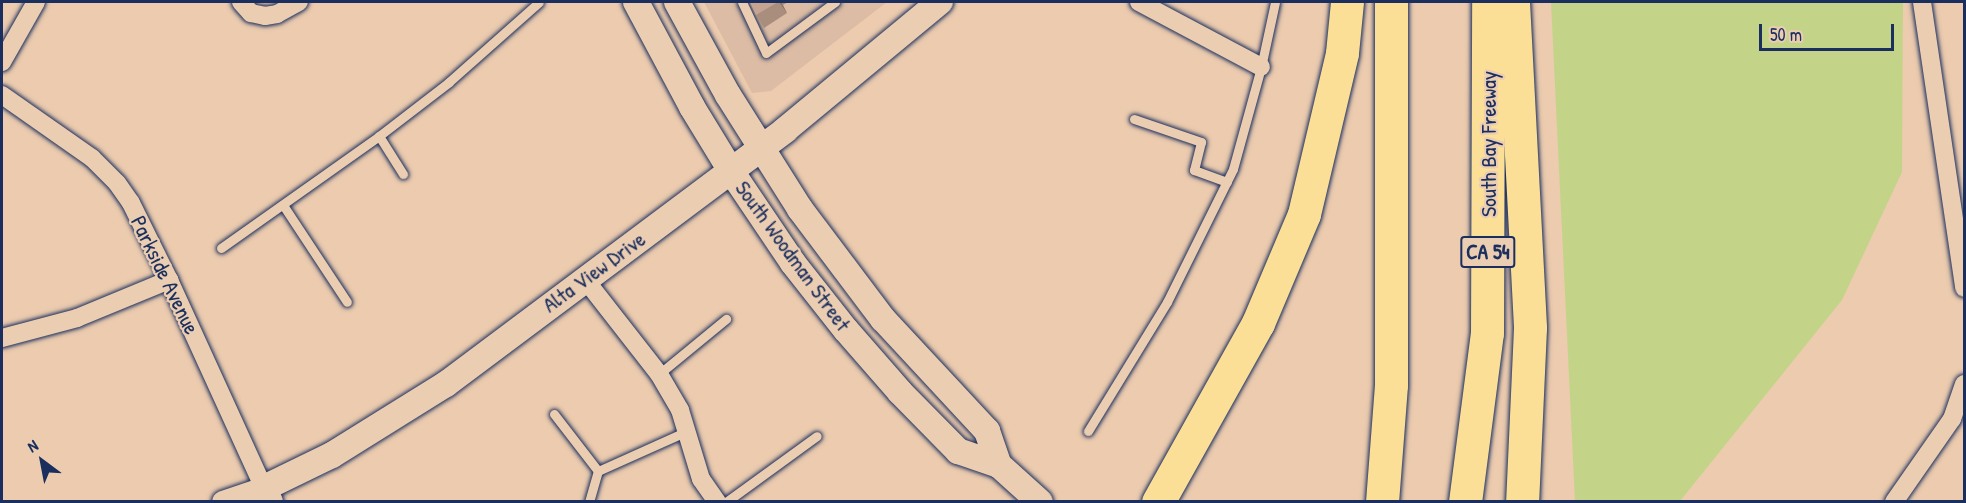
<!DOCTYPE html>
<html>
<head>
<meta charset="utf-8">
<style>
	body { margin:0 }
	#map { position:relative; width:1966px; height:503px; overflow:hidden; background:#eccbae; font-family:"Patrick Hand",sans-serif }
	div>[style] { position:absolute }
	[style*='--x'] { left:calc(var(--x)*1px); top:calc(var(--y)*1px); width:calc(var(--w)*1px); rotate:calc(var(--a)*1deg) }
	.built>* { inset:0; background:#dcbca4 }
	.green>* { inset:0; background:#c3d488 }
	.roads { filter:drop-shadow(0 0 2px #1b2f5e) drop-shadow(0 0 2px #1b2f5e) }
	.service>* { height:9px; margin:-4.5px; padding:0 4.5px; transform-origin:4.5px; border-radius:4.5px; background:#ebcdb2 }
	.minor>* { height:18px; margin:-9px; padding:0 9px; transform-origin:9px; border-radius:9px; background:#ebcdb2 }
	.tertiary>* { height:22px; margin:-11px; padding:0 11px; transform-origin:11px; border-radius:11px; background:#ebcdb2 }
	.secondary>* { height:26px; margin:-13px; padding:0 13px; transform-origin:13px; border-radius:13px; background:#ebcdb2 }
	.motorway>* { height:33px; margin:-16.5px; padding:0 16.5px; transform-origin:16.5px; border-radius:16.5px; background:#fbdf96 }
	.wall>* { inset:0; background:#a98d7d }
	.shaded-wall>* { inset:0; background:#8a7366 }
	.building>* { inset:0; background:#c5a491 }
	span { translate:-50% -50%; white-space:nowrap; text-align:center; line-height:1.15; -webkit-text-stroke:4.5px #ebcdb2; paint-order:stroke }
	.shield-label span { padding:2px 4px; background:#ebcdb2; border:2px solid; border-radius:4px; -webkit-text-stroke-width:0 }
	.shield-label { font-size:21px; color:#1b2f5e; font-weight:700 }
	.street-label { font-size:22px; color:#1b2f5e }
	.frame { position:absolute; inset:0; border:3px solid #1b2f5e; pointer-events:none }
	.north { position:absolute; left:12px; top:431px; width:60px; height:60px; -webkit-text-stroke:4px #ebcdb2; paint-order:stroke; rotate:328deg; font-size:16px; font-weight:700; line-height:24px; text-align:center; color:#1b2f5e }
	.north::after { content:''; display:block; margin:auto; width:21px; height:27px; background:#1b2f5e; clip-path:polygon(50% 0,100% 100%,50% 72%,0 100%) }
	.scale { position:absolute; left:1759px; top:24px; width:135px; height:27px; box-sizing:border-box; border:3px solid #1b2f5e; border-top:0; padding-left:8px; font-size:18px; line-height:21px; white-space:nowrap; color:#1b2f5e; -webkit-text-stroke:4px #ebcdb2; paint-order:stroke }
</style>
</head>
<body>
<div id="map">
	<div class="built">
		<i style="clip-path:polygon(704px 2px,887px 2px,771px 91px,752px 93px)"></i>
	</div>
	<div class="green">
		<i style="clip-path:polygon(1551px 2px,1903px 2px,1902px 172px,1842px 300px,1680px 501px,1575px 501px)"></i>
	</div>
	<div class="roads">
		<div class="service">
			<i style="--x:742;--y:2;--w:56;--a:64.8"></i>
			<i style="--x:766;--y:53;--w:86;--a:-36.5"></i>
			<i style="--x:1134;--y:119;--w:71;--a:18.9"></i>
			<i style="--x:1201;--y:142;--w:29;--a:104"></i>
			<i style="--x:1194;--y:170;--w:35;--a:20"></i>
			<i style="--x:379;--y:136;--w:45;--a:57.7"></i>
			<i style="--x:283;--y:205;--w:116;--a:56.6"></i>
			<i style="--x:221;--y:248;--w:194;--a:-35.3"></i>
			<i style="--x:379;--y:136;--w:88;--a:-37.6"></i>
			<i style="--x:449;--y:82;--w:120;--a:-41.6"></i>
			<i style="--x:659;--y:374;--w:87;--a:-39.4"></i>
			<i style="--x:554;--y:414;--w:72;--a:52.3"></i>
			<i style="--x:598;--y:471;--w:95;--a:-24.1"></i>
			<i style="--x:1088;--y:431;--w:151;--a:-58.5"></i>
			<i style="--x:1167;--y:302;--w:148;--a:-63.6"></i>
			<i style="--x:1233;--y:169;--w:106;--a:-74.6"></i>
			<i style="--x:1261;--y:67;--w:66;--a:-77.8"></i>
			<i style="--x:589;--y:502;--w:32;--a:-74"></i>
			<i style="--x:726;--y:502;--w:112;--a:-36"></i>
		</div>
		<div class="minor">
			<i style="--x:241;--y:2;--w:15;--a:48"></i>
			<i style="--x:251;--y:13;--w:14;--a:12"></i>
			<i style="--x:265;--y:16;--w:12;--a:-9"></i>
			<i style="--x:277;--y:14;--w:25;--a:-29"></i>
			<i style="--x:1139;--y:2;--w:138;--a:28"></i>
			<i style="--x:1922;--y:2;--w:289;--a:81.6"></i>
			<i style="--x:2;--y:62;--w:69;--a:-60.5"></i>
			<i style="--x:2;--y:95;--w:110;--a:35"></i>
			<i style="--x:92;--y:158;--w:35;--a:45"></i>
			<i style="--x:117;--y:183;--w:24;--a:55"></i>
			<i style="--x:131;--y:203;--w:86;--a:63.7"></i>
			<i style="--x:169;--y:280;--w:229;--a:65.5"></i>
			<i style="--x:584;--y:278;--w:122;--a:52"></i>
			<i style="--x:659;--y:374;--w:42;--a:59.7"></i>
			<i style="--x:680;--y:410;--w:72;--a:73.1"></i>
			<i style="--x:701;--y:479;--w:28;--a:55"></i>
			<i style="--x:2;--y:338;--w:78;--a:-14.9"></i>
			<i style="--x:77;--y:318;--w:100;--a:-22.4"></i>
			<i style="--x:1894;--y:502;--w:101;--a:-55.1"></i>
			<i style="--x:1952;--y:419;--w:37;--a:-71"></i>
		</div>
		<div class="tertiary">
			<i style="--x:223;--y:502;--w:43;--a:-18.9"></i>
		</div>
		<div class="secondary">
			<i style="--x:636;--y:2;--w:119;--a:61.9"></i>
			<i style="--x:692;--y:107;--w:75;--a:58.6"></i>
			<i style="--x:731;--y:171;--w:111;--a:56"></i>
			<i style="--x:793;--y:263;--w:85;--a:51.7"></i>
			<i style="--x:846;--y:330;--w:82;--a:48.9"></i>
			<i style="--x:900;--y:392;--w:83;--a:45.5"></i>
			<i style="--x:958;--y:451;--w:43;--a:18.9"></i>
			<i style="--x:999;--y:465;--w:55;--a:42.1"></i>
			<i style="--x:677;--y:2;--w:106;--a:61.3"></i>
			<i style="--x:728;--y:95;--w:135;--a:57.7"></i>
			<i style="--x:800;--y:209;--w:138;--a:53"></i>
			<i style="--x:883;--y:319;--w:153;--a:47.1"></i>
			<i style="--x:987;--y:431;--w:36;--a:71"></i>
			<i style="--x:270;--y:502;--w:15;--a:-113"></i>
			<i style="--x:264;--y:488;--w:76;--a:-25.9"></i>
			<i style="--x:332;--y:455;--w:134;--a:-31.9"></i>
			<i style="--x:446;--y:384;--w:424;--a:-36.8"></i>
			<i style="--x:785;--y:130;--w:201;--a:-39.6"></i>
		</div>
		<div class="motorway">
			<i style="--x:1513;--y:2;--w:326;--a:87"></i>
			<i style="--x:1530;--y:328;--w:174;--a:92.6"></i>
			<i style="--x:1158;--y:502;--w:205;--a:-60.8"></i>
			<i style="--x:1258;--y:323;--w:118;--a:-67.1"></i>
			<i style="--x:1304;--y:214;--w:165;--a:-76.7"></i>
			<i style="--x:1342;--y:53;--w:51;--a:-84.4"></i>
			<i style="--x:1382;--y:502;--w:117;--a:-85.6"></i>
			<i style="--x:1391;--y:385;--w:383;--a:-90"></i>
			<i style="--x:1465;--y:502;--w:170;--a:-82.6"></i>
			<i style="--x:1487;--y:333;--w:331;--a:-89.8"></i>
		</div>
	</div>
	<div class="wall">
		<i style="clip-path:polygon(750px 2px,788px 2px,783px 5px,787px 13px,764px 28px,756px 15px)"></i>
	</div>
	<div class="shaded-wall">
		<i style="clip-path:polygon(779px 2px,781px 2px,787px 13px)"></i>
	</div>
	<div class="building">
		<i style="clip-path:polygon(750px 2px,778px 2px,756px 15px)"></i>
	</div>
	<div class="shield-label">
		<span style="left:1488px;top:252px">CA 54</span>
	</div>
	<div class="street-label">
		<span style="left:1489px;top:144px;rotate:-90deg">South Bay Freeway</span>
		<span style="left:793px;top:256px;rotate:54deg">South Woodman Street</span>
		<span style="left:594px;top:272px;rotate:-36deg">Alta View Drive</span>
		<span style="left:165px;top:275px;rotate:64deg">Parkside Avenue</span>
	</div>
	<div class="frame"></div>
	<div class="north">N</div>
	<div class="scale">50 m</div>
</div>
</body>
</html>
